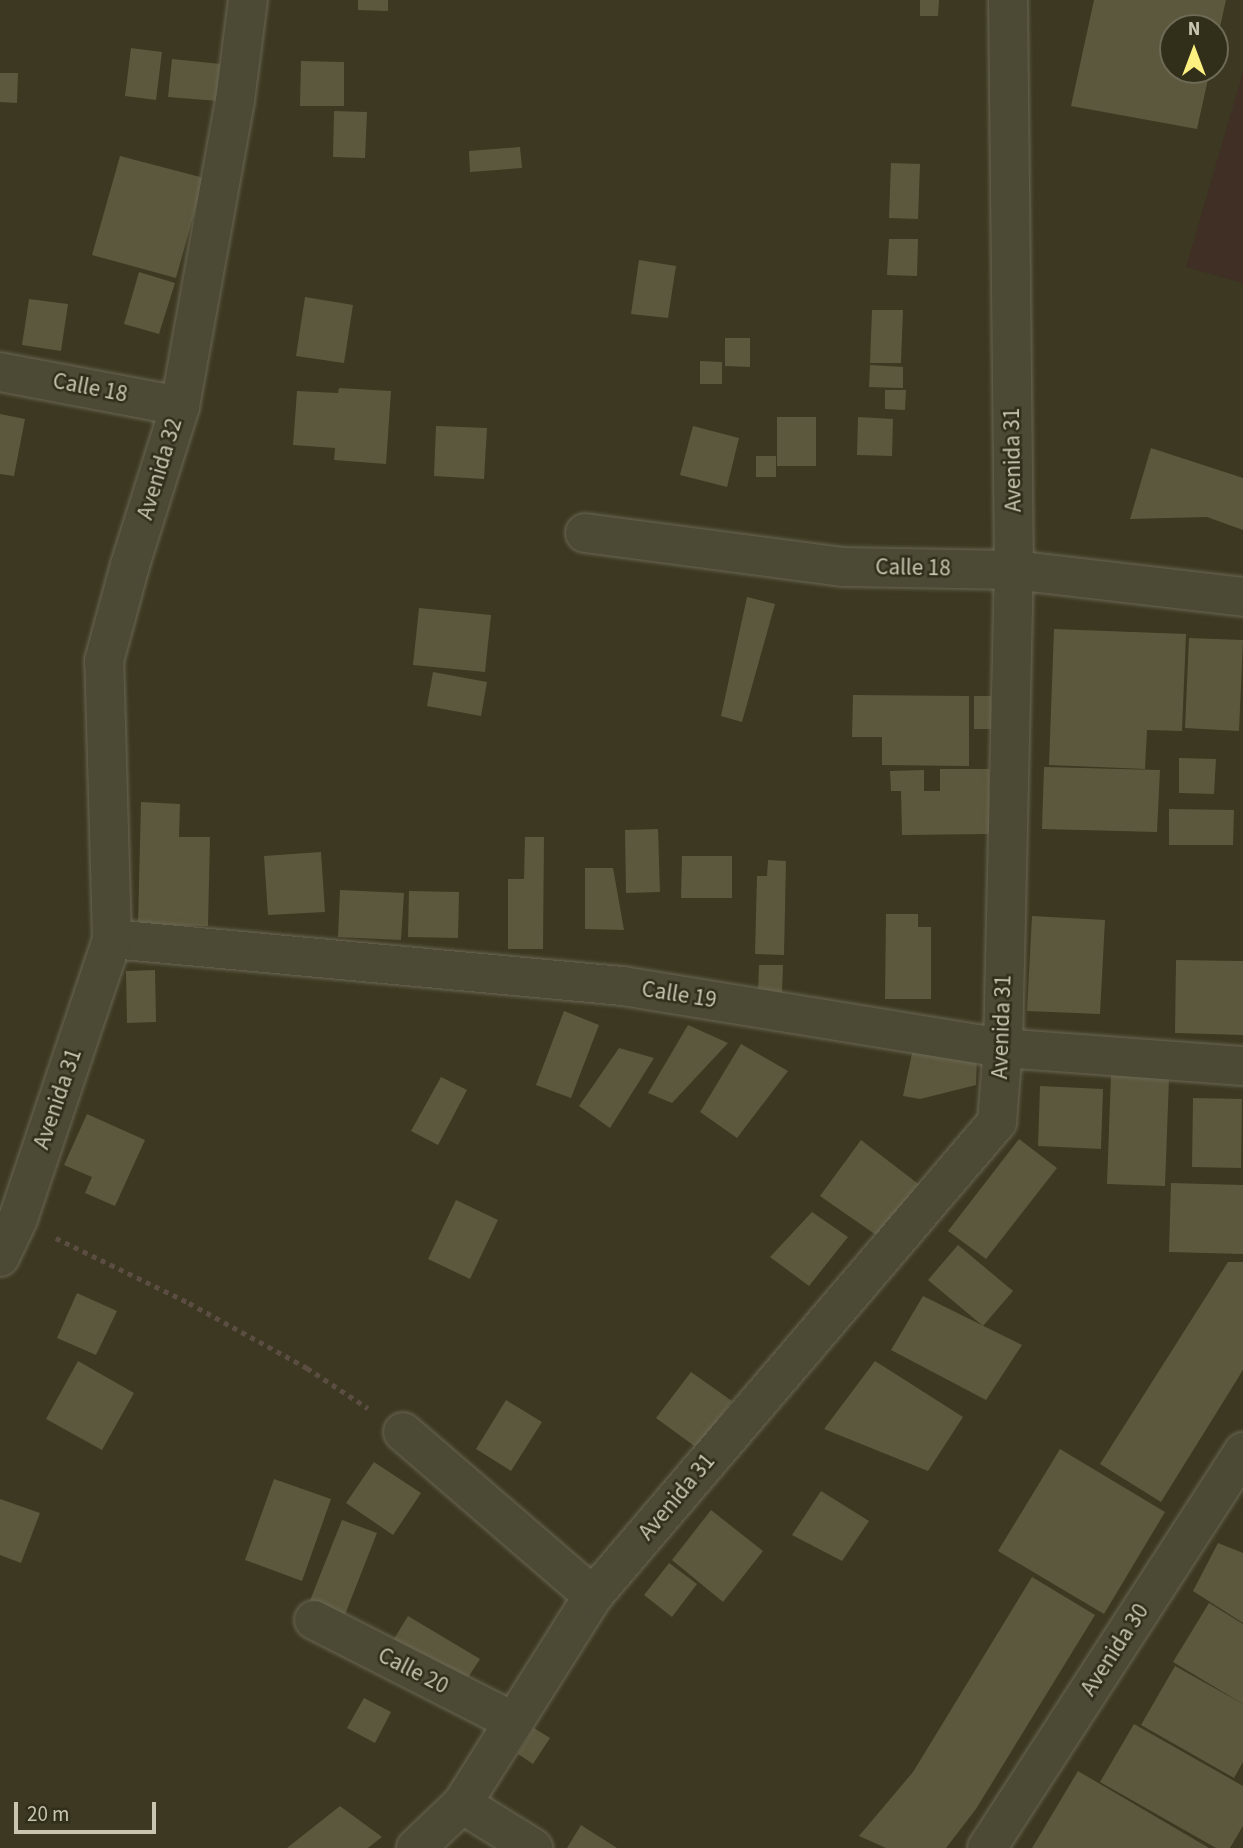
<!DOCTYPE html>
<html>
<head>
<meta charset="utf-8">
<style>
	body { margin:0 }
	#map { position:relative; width:1243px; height:1848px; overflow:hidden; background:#3c3821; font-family:"Source Sans 3",sans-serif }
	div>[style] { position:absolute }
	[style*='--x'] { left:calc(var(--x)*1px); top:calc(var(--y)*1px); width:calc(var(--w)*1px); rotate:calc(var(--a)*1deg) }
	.green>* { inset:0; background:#3f2f25 }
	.building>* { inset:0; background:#5c583d }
	.path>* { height:4.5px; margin-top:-2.25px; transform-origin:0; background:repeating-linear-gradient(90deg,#5c4d43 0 5px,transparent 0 10px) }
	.roads { filter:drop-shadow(0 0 2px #6a6753) drop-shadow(0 0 2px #6a6753) }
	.minor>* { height:38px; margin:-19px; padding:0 19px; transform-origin:19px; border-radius:19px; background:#4c4935 }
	span { translate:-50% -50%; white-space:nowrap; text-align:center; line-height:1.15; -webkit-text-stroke:5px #312e1a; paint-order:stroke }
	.street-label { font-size:23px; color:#c8c5b0 }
	.north { position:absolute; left:1159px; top:14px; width:70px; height:70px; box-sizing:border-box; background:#312e1a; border:2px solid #6d6a56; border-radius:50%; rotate:0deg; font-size:19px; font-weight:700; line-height:28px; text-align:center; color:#c8c5b0 }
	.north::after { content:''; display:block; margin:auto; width:24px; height:32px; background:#fcf081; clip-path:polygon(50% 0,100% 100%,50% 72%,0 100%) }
	.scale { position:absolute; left:14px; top:1802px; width:142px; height:32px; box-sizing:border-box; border:4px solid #c8c5b0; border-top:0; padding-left:9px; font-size:21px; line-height:24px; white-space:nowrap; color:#c8c5b0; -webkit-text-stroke:5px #312e1a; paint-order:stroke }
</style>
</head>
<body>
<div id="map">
	<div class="green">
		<i style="clip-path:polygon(1243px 72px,1243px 283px,1186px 267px)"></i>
	</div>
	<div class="building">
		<i style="clip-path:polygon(358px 0,388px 0,388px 11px,358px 10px)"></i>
		<i style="clip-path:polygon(920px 0,939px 0,938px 16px,920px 16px)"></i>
		<i style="clip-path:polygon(1094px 0,1226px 0,1216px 45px,1215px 28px,1173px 28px,1173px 70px,1210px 70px,1197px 129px,1071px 106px)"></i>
		<i style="clip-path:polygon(131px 48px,162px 52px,156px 100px,125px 96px)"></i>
		<i style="clip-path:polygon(172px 59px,221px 64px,218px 101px,168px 97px)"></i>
		<i style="clip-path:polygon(301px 61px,344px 62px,344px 106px,300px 106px)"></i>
		<i style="clip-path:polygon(0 73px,18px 73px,17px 103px,0 102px)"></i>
		<i style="clip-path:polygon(334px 111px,367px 112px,365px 158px,333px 157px)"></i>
		<i style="clip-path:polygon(520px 147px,522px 168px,470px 172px,469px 151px)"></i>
		<i style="clip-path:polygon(120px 156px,204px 178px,176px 278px,92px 255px)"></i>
		<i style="clip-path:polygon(891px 163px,920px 164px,918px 219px,889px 218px)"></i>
		<i style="clip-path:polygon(889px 239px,918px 239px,917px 276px,887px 275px)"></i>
		<i style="clip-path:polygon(639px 260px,676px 266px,668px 318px,631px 314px)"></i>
		<i style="clip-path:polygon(139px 272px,175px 283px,159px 334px,124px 324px)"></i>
		<i style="clip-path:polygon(305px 297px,353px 305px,344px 363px,296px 356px)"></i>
		<i style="clip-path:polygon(29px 299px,68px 304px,61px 351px,22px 345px)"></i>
		<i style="clip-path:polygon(872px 310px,903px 310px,901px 363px,870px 363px)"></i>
		<i style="clip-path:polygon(725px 338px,750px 338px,750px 367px,725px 366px)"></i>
		<i style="clip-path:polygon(700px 361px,722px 362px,722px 384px,700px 384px)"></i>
		<i style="clip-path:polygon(870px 365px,903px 367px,903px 388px,869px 387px)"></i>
		<i style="clip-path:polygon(339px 388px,391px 391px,386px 464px,334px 460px,335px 448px,293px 445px,297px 391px,338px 393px)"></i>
		<i style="clip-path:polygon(885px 390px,906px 390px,905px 410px,885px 409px)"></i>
		<i style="clip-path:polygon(0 414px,25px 419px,14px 476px,0 474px)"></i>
		<i style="clip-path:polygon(777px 417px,816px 417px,816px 466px,777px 466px)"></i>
		<i style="clip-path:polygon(858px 417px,893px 419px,892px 456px,857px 455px)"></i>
		<i style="clip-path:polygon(436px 426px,487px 428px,484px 479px,434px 476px)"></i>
		<i style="clip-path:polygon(693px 426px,739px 438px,727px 487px,680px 475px)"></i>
		<i style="clip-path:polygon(1151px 448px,1243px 478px,1243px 530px,1207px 517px,1130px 519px)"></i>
		<i style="clip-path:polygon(756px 456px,776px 456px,776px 477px,756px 477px)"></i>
		<i style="clip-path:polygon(747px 597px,775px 604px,742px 722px,721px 716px)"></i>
		<i style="clip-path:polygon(419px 608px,491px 615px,485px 672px,413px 665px)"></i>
		<i style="clip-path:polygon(1054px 629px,1186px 634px,1182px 731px,1147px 730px,1145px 769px,1049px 765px)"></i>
		<i style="clip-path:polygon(1189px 638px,1243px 640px,1239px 731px,1185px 728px)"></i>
		<i style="clip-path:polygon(433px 672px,487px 682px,481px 716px,427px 706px)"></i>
		<i style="clip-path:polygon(853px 695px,969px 696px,969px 766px,882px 765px,882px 737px,852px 737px)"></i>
		<i style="clip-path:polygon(974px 696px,991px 696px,991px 729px,974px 729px)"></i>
		<i style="clip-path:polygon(1179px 758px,1216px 759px,1214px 794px,1179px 793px)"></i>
		<i style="clip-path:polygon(1044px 767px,1160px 770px,1157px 832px,1042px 829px)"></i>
		<i style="clip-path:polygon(940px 769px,989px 769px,990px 834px,902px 835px,901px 791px,891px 791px,890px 771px,924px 770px,924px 791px,940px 791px)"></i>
		<i style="clip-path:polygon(141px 802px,180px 804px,179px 837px,210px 837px,208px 926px,138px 925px)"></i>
		<i style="clip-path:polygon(1169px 809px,1234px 810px,1233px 845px,1169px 845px)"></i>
		<i style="clip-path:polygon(658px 829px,660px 892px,626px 893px,625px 830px)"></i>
		<i style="clip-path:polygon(525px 837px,544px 837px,543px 949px,508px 949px,508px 879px,524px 879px)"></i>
		<i style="clip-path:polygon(321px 852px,325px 912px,268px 915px,264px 856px)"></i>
		<i style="clip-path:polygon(682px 856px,732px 856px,732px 898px,681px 898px)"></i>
		<i style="clip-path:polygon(768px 860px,786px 861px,784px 955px,755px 954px,757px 876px,767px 876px)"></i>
		<i style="clip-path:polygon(585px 868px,613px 868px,624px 930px,585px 929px)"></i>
		<i style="clip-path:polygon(340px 890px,404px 893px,401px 940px,338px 937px)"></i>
		<i style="clip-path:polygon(409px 891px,459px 892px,458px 938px,408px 937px)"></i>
		<i style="clip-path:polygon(886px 914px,918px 914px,918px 927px,931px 927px,931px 999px,885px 999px)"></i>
		<i style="clip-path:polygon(1032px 916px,1105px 920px,1100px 1014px,1027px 1011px)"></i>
		<i style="clip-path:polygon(1176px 960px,1243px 961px,1243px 1035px,1175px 1033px)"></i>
		<i style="clip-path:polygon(759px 965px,783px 965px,782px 993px,758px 993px)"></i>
		<i style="clip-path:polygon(155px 970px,156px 1022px,127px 1023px,126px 971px)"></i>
		<i style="clip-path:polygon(564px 1011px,599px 1025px,571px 1098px,536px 1085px)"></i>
		<i style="clip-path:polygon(688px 1025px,728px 1043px,672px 1103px,648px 1093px)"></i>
		<i style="clip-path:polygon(741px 1044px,788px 1071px,737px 1138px,700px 1112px)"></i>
		<i style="clip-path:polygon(914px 1044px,977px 1057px,976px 1085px,920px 1099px,903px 1096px)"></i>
		<i style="clip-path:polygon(619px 1048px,654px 1058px,610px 1128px,579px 1106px)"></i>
		<i style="clip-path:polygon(1111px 1075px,1169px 1078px,1165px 1186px,1107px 1184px)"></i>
		<i style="clip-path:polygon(441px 1077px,467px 1090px,438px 1145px,411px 1131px)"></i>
		<i style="clip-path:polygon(1040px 1086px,1103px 1089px,1101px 1149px,1038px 1146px)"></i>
		<i style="clip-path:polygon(1193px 1098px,1242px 1099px,1241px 1168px,1192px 1167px)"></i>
		<i style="clip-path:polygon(87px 1114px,145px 1140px,115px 1206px,85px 1193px,92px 1177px,64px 1165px)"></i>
		<i style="clip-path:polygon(1019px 1139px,1057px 1168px,986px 1259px,948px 1231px)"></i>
		<i style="clip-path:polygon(861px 1140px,921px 1186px,879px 1237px,820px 1196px)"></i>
		<i style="clip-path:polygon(1171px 1183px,1243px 1185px,1243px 1254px,1169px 1252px)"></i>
		<i style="clip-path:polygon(456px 1200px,498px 1220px,470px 1279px,428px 1259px)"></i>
		<i style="clip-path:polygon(812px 1212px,848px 1237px,809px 1286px,770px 1257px)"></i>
		<i style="clip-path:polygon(958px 1245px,1013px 1291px,983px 1326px,928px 1280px)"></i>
		<i style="clip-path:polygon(1228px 1262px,1243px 1262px,1243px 1370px,1161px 1502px,1100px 1464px)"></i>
		<i style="clip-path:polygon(77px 1293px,117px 1311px,96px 1355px,57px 1338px)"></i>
		<i style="clip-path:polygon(923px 1296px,1022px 1345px,986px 1400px,891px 1350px)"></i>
		<i style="clip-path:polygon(78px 1361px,134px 1393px,102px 1450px,46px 1419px)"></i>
		<i style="clip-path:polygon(875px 1361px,963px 1417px,928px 1471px,824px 1429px)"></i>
		<i style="clip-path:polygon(691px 1372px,732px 1401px,697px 1448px,656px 1418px)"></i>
		<i style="clip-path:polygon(506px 1400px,542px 1422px,511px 1471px,476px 1449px)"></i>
		<i style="clip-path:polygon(1060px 1449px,1165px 1512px,1104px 1614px,998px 1551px)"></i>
		<i style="clip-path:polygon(374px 1462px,421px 1493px,393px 1535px,346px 1503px)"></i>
		<i style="clip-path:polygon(274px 1479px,331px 1499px,302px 1581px,245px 1560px)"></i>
		<i style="clip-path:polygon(821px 1491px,869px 1521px,842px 1561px,792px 1535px)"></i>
		<i style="clip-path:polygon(0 1499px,40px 1513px,21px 1563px,0 1555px)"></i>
		<i style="clip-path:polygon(711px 1510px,763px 1551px,723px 1602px,672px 1560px)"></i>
		<i style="clip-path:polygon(342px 1520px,377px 1533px,344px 1617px,309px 1603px)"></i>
		<i style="clip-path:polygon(1218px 1543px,1243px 1553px,1243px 1623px,1193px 1591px)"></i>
		<i style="clip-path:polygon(669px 1563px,697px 1584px,672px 1617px,644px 1595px)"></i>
		<i style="clip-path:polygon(1032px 1577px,1095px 1615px,976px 1809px,946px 1848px,886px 1848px,859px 1836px,913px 1772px)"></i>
		<i style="clip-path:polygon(1209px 1603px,1243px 1624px,1243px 1704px,1173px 1662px)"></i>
		<i style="clip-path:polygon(408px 1616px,480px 1659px,460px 1690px,389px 1647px)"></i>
		<i style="clip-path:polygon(1175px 1666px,1243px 1704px,1243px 1762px,1234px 1778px,1141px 1725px)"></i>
		<i style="clip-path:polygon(364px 1698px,391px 1712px,375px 1743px,347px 1728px)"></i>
		<i style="clip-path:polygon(1134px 1724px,1243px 1786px,1243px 1826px,1230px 1848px,1216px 1848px,1100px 1782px)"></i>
		<i style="clip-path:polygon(534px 1728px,550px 1738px,533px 1764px,518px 1754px)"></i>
		<i style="clip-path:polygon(1078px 1771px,1209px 1848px,1032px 1848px)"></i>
		<i style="clip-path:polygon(340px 1806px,382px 1837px,368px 1848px,287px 1848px)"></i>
		<i style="clip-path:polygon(581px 1825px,617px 1848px,567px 1848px)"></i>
	</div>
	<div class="path">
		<i style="--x:56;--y:1238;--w:148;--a:26"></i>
		<i style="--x:189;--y:1303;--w:135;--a:28.8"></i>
		<i style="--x:307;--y:1368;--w:73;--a:33.3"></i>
	</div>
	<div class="roads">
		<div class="minor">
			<i style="--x:0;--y:372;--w:183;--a:10.7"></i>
			<i style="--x:585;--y:533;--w:261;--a:7.5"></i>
			<i style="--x:844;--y:567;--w:170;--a:1"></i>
			<i style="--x:1014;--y:570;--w:231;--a:6.7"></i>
			<i style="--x:112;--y:939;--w:513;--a:5.26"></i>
			<i style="--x:623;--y:986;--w:385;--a:9.3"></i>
			<i style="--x:1003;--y:1048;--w:241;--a:4.3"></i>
			<i style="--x:0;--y:1257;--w:42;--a:-64.7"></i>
			<i style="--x:18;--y:1219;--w:295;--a:-71.4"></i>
			<i style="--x:112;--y:939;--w:278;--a:-91.6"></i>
			<i style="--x:104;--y:661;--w:99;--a:-74.8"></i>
			<i style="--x:130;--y:565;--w:167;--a:-72.5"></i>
			<i style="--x:180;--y:406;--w:310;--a:-79.8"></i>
			<i style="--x:235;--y:101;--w:102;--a:-82.7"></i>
			<i style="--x:403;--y:1432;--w:251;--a:40.8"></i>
			<i style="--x:314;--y:1620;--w:222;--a:27"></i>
			<i style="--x:462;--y:1804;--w:84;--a:31.8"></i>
			<i style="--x:416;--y:1848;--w:64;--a:-43.7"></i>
			<i style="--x:462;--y:1804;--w:246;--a:-57.8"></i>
			<i style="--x:593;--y:1596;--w:623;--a:-49.56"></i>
			<i style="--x:997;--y:1122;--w:74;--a:-85.4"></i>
			<i style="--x:1003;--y:1048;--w:478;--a:-88.7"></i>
			<i style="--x:1014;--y:570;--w:570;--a:-90.6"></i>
			<i style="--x:987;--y:1848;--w:472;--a:-57.1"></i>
		</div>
	</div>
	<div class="street-label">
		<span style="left:90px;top:388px;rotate:11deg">Calle 18</span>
		<span style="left:1013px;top:460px;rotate:-91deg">Avenida 31</span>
		<span style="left:160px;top:469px;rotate:-73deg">Avenida 32</span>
		<span style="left:913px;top:568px;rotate:1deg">Calle 18</span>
		<span style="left:679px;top:995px;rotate:9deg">Calle 19</span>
		<span style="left:1002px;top:1027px;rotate:-88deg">Avenida 31</span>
		<span style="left:58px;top:1099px;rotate:-71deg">Avenida 31</span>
		<span style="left:677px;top:1497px;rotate:-50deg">Avenida 31</span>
		<span style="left:1115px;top:1650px;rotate:-57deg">Avenida 30</span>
		<span style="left:413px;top:1671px;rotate:27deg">Calle 20</span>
	</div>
	<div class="north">N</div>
	<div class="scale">20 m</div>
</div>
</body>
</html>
